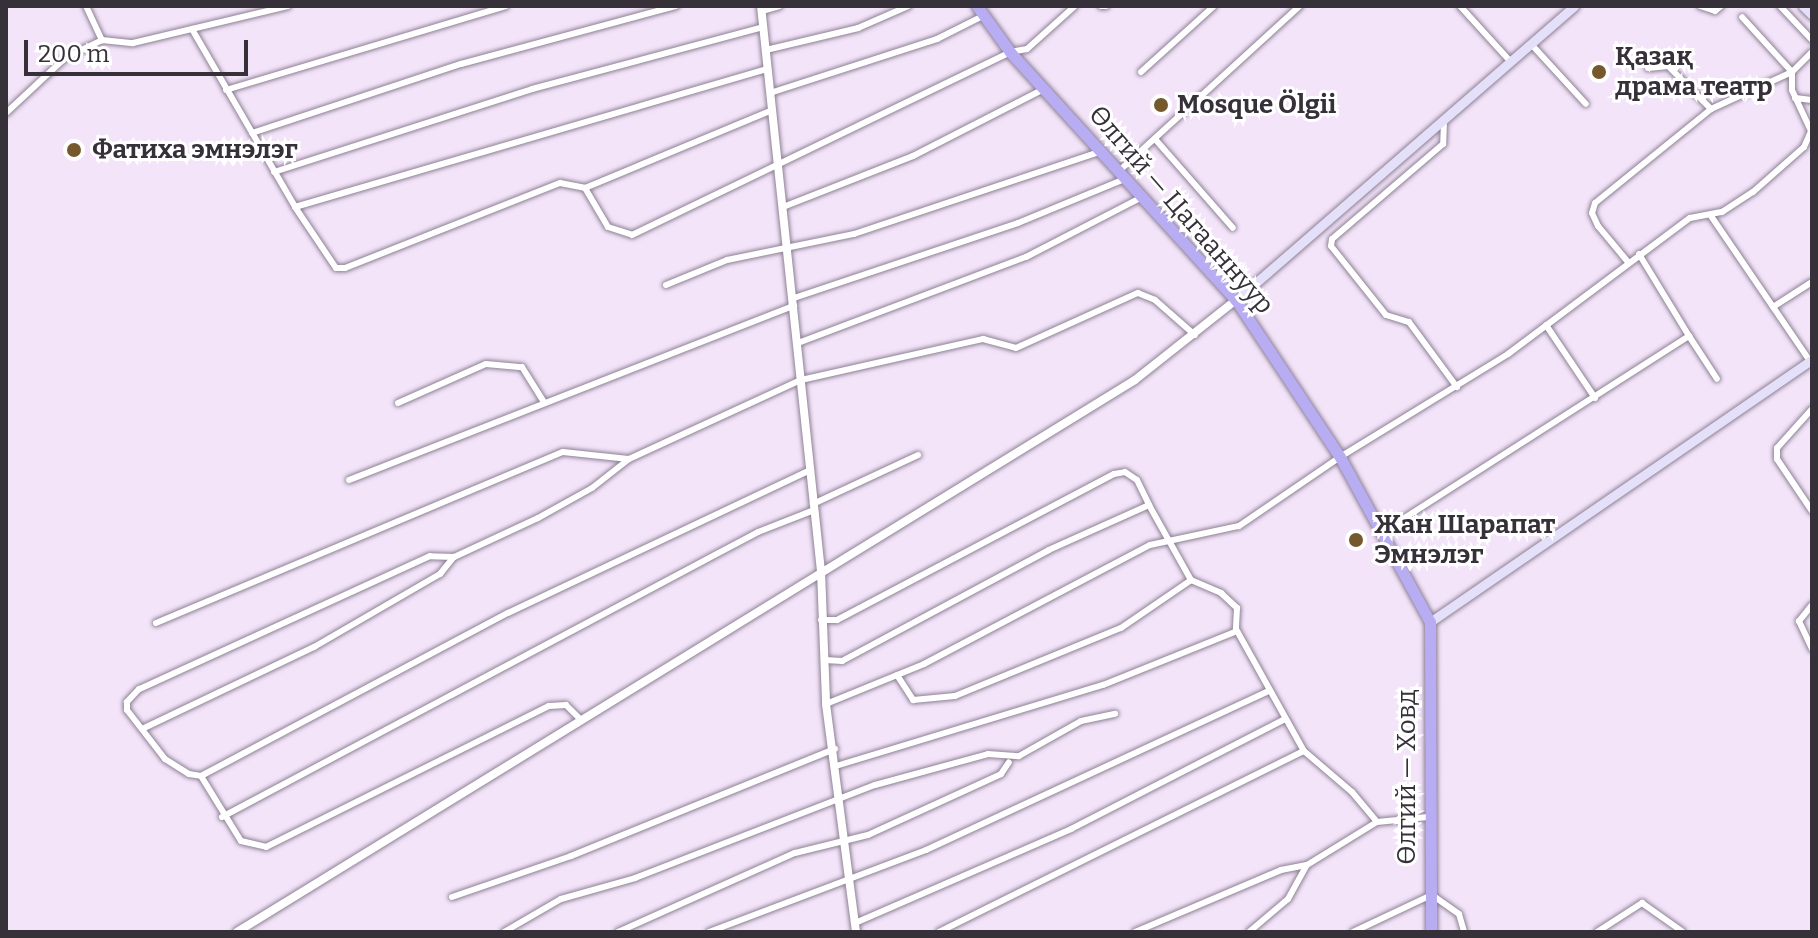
<!DOCTYPE html>
<html>
<head>
<meta charset="utf-8">
<style>
	body { margin:0 }
	#map { position:relative; width:1818px; height:938px; overflow:hidden; background:#f3e4fa; font-family:Bitter,serif }
	div>[style] { position:absolute }
	[style*='--x'] { left:calc(var(--x)*1px); top:calc(var(--y)*1px); width:calc(var(--w)*1px); rotate:calc(var(--a)*1deg) }
	.roads { filter:drop-shadow(0 0 2px #8e8194) drop-shadow(0 0 2px #8e8194) }
	.minor>* { height:6px; margin:-3px; padding:0 3px; transform-origin:3px; border-radius:3px; background:#fff }
	.tertiary>* { height:8px; margin:-4px; padding:0 4px; transform-origin:4px; border-radius:4px; background:#fff }
	.secondary>* { height:9px; margin:-4.5px; padding:0 4.5px; transform-origin:4.5px; border-radius:4.5px; background:#e4e0fa }
	.trunk>* { height:11px; margin:-5.5px; padding:0 5.5px; transform-origin:5.5px; border-radius:5.5px; background:#b8acf2 }
	.dots>* { width:22px; height:22px; translate:-50% -50%; box-sizing:border-box; border:4px solid #fff; border-radius:50% }
	span { translate:-50% -50%; white-space:nowrap; text-align:center; line-height:1.15; -webkit-text-stroke:6px #fff; paint-order:stroke }
	.poi-label { font-size:26px; color:#363038; font-weight:700 }
	.left { translate:0 -50%; text-align:left }
	.street-label { font-size:26px; color:#363038 }
	.frame { position:absolute; inset:0; border:8px solid #363038; pointer-events:none }
	.scale { position:absolute; left:24px; top:40px; width:224px; height:36px; box-sizing:border-box; border:4px solid #363038; border-top:0; padding-left:10px; font-size:24px; line-height:28px; white-space:nowrap; color:#363038; -webkit-text-stroke:6px #fff; paint-order:stroke }
</style>
</head>
<body>
<div id="map">
	<div class="roads">
		<div class="minor">
			<i style="--x:86;--y:6;--w:38;--a:65"></i>
			<i style="--x:1101;--y:6;--w:5;--a:0"></i>
			<i style="--x:1460;--y:6;--w:76;--a:47.7"></i>
			<i style="--x:1700;--y:6;--w:16;--a:18"></i>
			<i style="--x:1715;--y:11;--w:8;--a:-40"></i>
			<i style="--x:1780;--y:6;--w:47;--a:46.7"></i>
			<i style="--x:762;--y:11;--w:18;--a:-16"></i>
			<i style="--x:192;--y:29;--w:206;--a:59.9"></i>
			<i style="--x:295;--y:207;--w:73;--a:56.1"></i>
			<i style="--x:336;--y:268;--w:9;--a:0"></i>
			<i style="--x:345;--y:268;--w:231;--a:-21.6"></i>
			<i style="--x:560;--y:183;--w:25;--a:11"></i>
			<i style="--x:585;--y:188;--w:45;--a:59.5"></i>
			<i style="--x:608;--y:227;--w:25;--a:18"></i>
			<i style="--x:632;--y:235;--w:420;--a:-25.8"></i>
			<i style="--x:1010;--y:52;--w:17;--a:-10"></i>
			<i style="--x:1027;--y:49;--w:64;--a:-41.9"></i>
			<i style="--x:1531;--y:44;--w:81;--a:47.5"></i>
			<i style="--x:766;--y:50;--w:95;--a:-13.4"></i>
			<i style="--x:858;--y:28;--w:55;--a:-23.7"></i>
			<i style="--x:1648;--y:68;--w:20;--a:-6"></i>
			<i style="--x:1668;--y:66;--w:61;--a:45"></i>
			<i style="--x:1141;--y:72;--w:98;--a:-42.1"></i>
			<i style="--x:226;--y:90;--w:292;--a:-16.7"></i>
			<i style="--x:770;--y:93;--w:176;--a:-17.9"></i>
			<i style="--x:937;--y:39;--w:51;--a:-26.6"></i>
			<i style="--x:1795;--y:98;--w:17;--a:7"></i>
			<i style="--x:6;--y:113;--w:81;--a:-43"></i>
			<i style="--x:65;--y:58;--w:41;--a:-25.9"></i>
			<i style="--x:102;--y:40;--w:31;--a:6"></i>
			<i style="--x:133;--y:43;--w:159;--a:-13.4"></i>
			<i style="--x:1444;--y:121;--w:23;--a:92"></i>
			<i style="--x:1443;--y:144;--w:146;--a:139.4"></i>
			<i style="--x:1332;--y:239;--w:7;--a:98"></i>
			<i style="--x:1331;--y:246;--w:88;--a:51.4"></i>
			<i style="--x:1386;--y:315;--w:24;--a:17"></i>
			<i style="--x:1409;--y:322;--w:81;--a:53.6"></i>
			<i style="--x:252;--y:133;--w:220;--a:-18.3"></i>
			<i style="--x:461;--y:64;--w:223;--a:-15.1"></i>
			<i style="--x:1155;--y:139;--w:118;--a:48.8"></i>
			<i style="--x:1119;--y:171;--w:245;--a:-42.4"></i>
			<i style="--x:274;--y:172;--w:271;--a:-17.8"></i>
			<i style="--x:532;--y:89;--w:240;--a:-15"></i>
			<i style="--x:585;--y:188;--w:203;--a:-22.6"></i>
			<i style="--x:295;--y:207;--w:493;--a:-16.3"></i>
			<i style="--x:783;--y:207;--w:140;--a:-21.4"></i>
			<i style="--x:913;--y:156;--w:147;--a:-27.1"></i>
			<i style="--x:1711;--y:216;--w:176;--a:55.7"></i>
			<i style="--x:1639;--y:254;--w:96;--a:58.6"></i>
			<i style="--x:1628;--y:262;--w:47;--a:-129.8"></i>
			<i style="--x:1598;--y:226;--w:14;--a:-115"></i>
			<i style="--x:1592;--y:213;--w:10;--a:-73"></i>
			<i style="--x:1595;--y:203;--w:149;--a:-39"></i>
			<i style="--x:1711;--y:109;--w:89;--a:-24.6"></i>
			<i style="--x:1792;--y:72;--w:28;--a:-45"></i>
			<i style="--x:666;--y:285;--w:66;--a:-22.3"></i>
			<i style="--x:727;--y:260;--w:130;--a:-11.6"></i>
			<i style="--x:854;--y:234;--w:262;--a:-18.5"></i>
			<i style="--x:794;--y:298;--w:236;--a:-18.5"></i>
			<i style="--x:1018;--y:223;--w:116;--a:-22.4"></i>
			<i style="--x:1773;--y:307;--w:46;--a:-32.7"></i>
			<i style="--x:1546;--y:325;--w:88;--a:56.1"></i>
			<i style="--x:798;--y:343;--w:244;--a:-20.7"></i>
			<i style="--x:1026;--y:257;--w:131;--a:-27.3"></i>
			<i style="--x:398;--y:403;--w:96;--a:-23.9"></i>
			<i style="--x:486;--y:364;--w:36;--a:5"></i>
			<i style="--x:522;--y:367;--w:40;--a:58"></i>
			<i style="--x:1812;--y:409;--w:52;--a:131.9"></i>
			<i style="--x:1777;--y:448;--w:11;--a:90"></i>
			<i style="--x:1777;--y:459;--w:63;--a:56.1"></i>
			<i style="--x:629;--y:459;--w:47;--a:141.9"></i>
			<i style="--x:592;--y:488;--w:62;--a:150.9"></i>
			<i style="--x:538;--y:518;--w:93;--a:155.1"></i>
			<i style="--x:454;--y:557;--w:24;--a:-178"></i>
			<i style="--x:430;--y:556;--w:320;--a:155.4"></i>
			<i style="--x:139;--y:689;--w:18;--a:133"></i>
			<i style="--x:127;--y:702;--w:8;--a:90"></i>
			<i style="--x:127;--y:710;--w:62;--a:52.2"></i>
			<i style="--x:165;--y:759;--w:28;--a:32"></i>
			<i style="--x:189;--y:774;--w:12;--a:9"></i>
			<i style="--x:201;--y:776;--w:348;--a:-28"></i>
			<i style="--x:508;--y:613;--w:335;--a:-25.3"></i>
			<i style="--x:349;--y:480;--w:478;--a:-21.4"></i>
			<i style="--x:813;--y:504;--w:116;--a:-25"></i>
			<i style="--x:1149;--y:505;--w:86;--a:60.8"></i>
			<i style="--x:1191;--y:580;--w:33;--a:23"></i>
			<i style="--x:1221;--y:593;--w:22;--a:43"></i>
			<i style="--x:1237;--y:608;--w:21;--a:93"></i>
			<i style="--x:1236;--y:629;--w:140;--a:60.9"></i>
			<i style="--x:1304;--y:751;--w:63;--a:40.5"></i>
			<i style="--x:1352;--y:792;--w:39;--a:50"></i>
			<i style="--x:1377;--y:822;--w:51;--a:-5.6"></i>
			<i style="--x:1381;--y:533;--w:366;--a:-32.6"></i>
			<i style="--x:1689;--y:336;--w:51;--a:56.9"></i>
			<i style="--x:1812;--y:605;--w:21;--a:129"></i>
			<i style="--x:1799;--y:621;--w:31;--a:65"></i>
			<i style="--x:821;--y:620;--w:16;--a:0"></i>
			<i style="--x:837;--y:620;--w:313;--a:-27.8"></i>
			<i style="--x:1114;--y:474;--w:11;--a:-10"></i>
			<i style="--x:1125;--y:472;--w:14;--a:34"></i>
			<i style="--x:1137;--y:480;--w:28;--a:64"></i>
			<i style="--x:1149;--y:505;--w:110;--a:155.8"></i>
			<i style="--x:1049;--y:550;--w:235;--a:151.8"></i>
			<i style="--x:842;--y:661;--w:17;--a:-177"></i>
			<i style="--x:156;--y:623;--w:441;--a:-22.8"></i>
			<i style="--x:563;--y:452;--w:66;--a:6.1"></i>
			<i style="--x:629;--y:459;--w:189;--a:-24.7"></i>
			<i style="--x:801;--y:380;--w:187;--a:-12.7"></i>
			<i style="--x:983;--y:339;--w:34;--a:15"></i>
			<i style="--x:1016;--y:348;--w:134;--a:-24.3"></i>
			<i style="--x:1138;--y:293;--w:18;--a:22"></i>
			<i style="--x:1155;--y:300;--w:53;--a:41.2"></i>
			<i style="--x:897;--y:675;--w:30;--a:57"></i>
			<i style="--x:913;--y:700;--w:42;--a:-5.4"></i>
			<i style="--x:955;--y:696;--w:179;--a:-22.3"></i>
			<i style="--x:1121;--y:628;--w:85;--a:-34.4"></i>
			<i style="--x:826;--y:704;--w:106;--a:-22.2"></i>
			<i style="--x:924;--y:664;--w:255;--a:-27.8"></i>
			<i style="--x:1150;--y:545;--w:91;--a:-12.1"></i>
			<i style="--x:1239;--y:526;--w:122;--a:-34.3"></i>
			<i style="--x:1340;--y:457;--w:197;--a:-31.5"></i>
			<i style="--x:1508;--y:354;--w:227;--a:-36.8"></i>
			<i style="--x:1690;--y:218;--w:33;--a:-11"></i>
			<i style="--x:1722;--y:212;--w:37;--a:-33"></i>
			<i style="--x:1753;--y:192;--w:68;--a:-41.4"></i>
			<i style="--x:1804;--y:147;--w:17;--a:-66"></i>
			<i style="--x:1811;--y:131;--w:45;--a:-114.9"></i>
			<i style="--x:1792;--y:90;--w:18;--a:-90"></i>
			<i style="--x:1792;--y:72;--w:74;--a:-132.3"></i>
			<i style="--x:142;--y:729;--w:191;--a:-25.5"></i>
			<i style="--x:314;--y:647;--w:146;--a:-30.1"></i>
			<i style="--x:440;--y:574;--w:22;--a:-51"></i>
			<i style="--x:836;--y:766;--w:279;--a:-16.9"></i>
			<i style="--x:1103;--y:685;--w:144;--a:-21.9"></i>
			<i style="--x:201;--y:776;--w:76;--a:58.4"></i>
			<i style="--x:241;--y:841;--w:26;--a:13"></i>
			<i style="--x:266;--y:847;--w:316;--a:-26.5"></i>
			<i style="--x:549;--y:706;--w:17;--a:-3"></i>
			<i style="--x:566;--y:705;--w:20;--a:45"></i>
			<i style="--x:222;--y:817;--w:607;--a:-28"></i>
			<i style="--x:758;--y:532;--w:60;--a:-21.4"></i>
			<i style="--x:1432;--y:895;--w:33;--a:35"></i>
			<i style="--x:1459;--y:914;--w:19;--a:74"></i>
			<i style="--x:452;--y:897;--w:126;--a:-19"></i>
			<i style="--x:571;--y:856;--w:285;--a:-22.1"></i>
			<i style="--x:855;--y:923;--w:236;--a:-23.5"></i>
			<i style="--x:1071;--y:829;--w:241;--a:-27.2"></i>
			<i style="--x:504;--y:932;--w:66;--a:-30.1"></i>
			<i style="--x:561;--y:899;--w:77;--a:-15.8"></i>
			<i style="--x:635;--y:878;--w:257;--a:-21.2"></i>
			<i style="--x:875;--y:785;--w:117;--a:-15.3"></i>
			<i style="--x:988;--y:754;--w:31;--a:4"></i>
			<i style="--x:1019;--y:756;--w:71;--a:-29.4"></i>
			<i style="--x:1081;--y:721;--w:35;--a:-12"></i>
			<i style="--x:618;--y:932;--w:194;--a:-24.1"></i>
			<i style="--x:795;--y:853;--w:75;--a:-13.9"></i>
			<i style="--x:868;--y:835;--w:146;--a:-24.6"></i>
			<i style="--x:1001;--y:774;--w:14;--a:-56"></i>
			<i style="--x:709;--y:932;--w:232;--a:-20.7"></i>
			<i style="--x:926;--y:850;--w:379;--a:-24.9"></i>
			<i style="--x:939;--y:932;--w:407;--a:-26.4"></i>
			<i style="--x:1135;--y:932;--w:159;--a:-23"></i>
			<i style="--x:1281;--y:870;--w:26;--a:-11"></i>
			<i style="--x:1307;--y:865;--w:82;--a:-31.6"></i>
			<i style="--x:1249;--y:932;--w:51;--a:-40.2"></i>
			<i style="--x:1288;--y:899;--w:39;--a:-61"></i>
			<i style="--x:1353;--y:932;--w:84;--a:-25.3"></i>
			<i style="--x:1597;--y:932;--w:54;--a:-32.8"></i>
			<i style="--x:1642;--y:903;--w:50;--a:35.3"></i>
		</div>
		<div class="tertiary">
			<i style="--x:761;--y:6;--w:568;--a:83.94"></i>
			<i style="--x:821;--y:571;--w:133;--a:87.8"></i>
			<i style="--x:826;--y:704;--w:230;--a:82.5"></i>
			<i style="--x:237;--y:932;--w:1054;--a:-31.58"></i>
			<i style="--x:1135;--y:380;--w:129;--a:-38.4"></i>
		</div>
		<div class="secondary">
			<i style="--x:1803;--y:6;--w:13;--a:45"></i>
			<i style="--x:1236;--y:300;--w:448;--a:-41"></i>
			<i style="--x:1430;--y:622;--w:464;--a:-34.5"></i>
		</div>
		<div class="trunk">
			<i style="--x:977;--y:6;--w:57;--a:54.3"></i>
			<i style="--x:1010;--y:52;--w:336;--a:47.7"></i>
			<i style="--x:1236;--y:300;--w:188;--a:56.5"></i>
			<i style="--x:1340;--y:457;--w:188;--a:61.4"></i>
			<i style="--x:1430;--y:622;--w:310;--a:89.8"></i>
		</div>
	</div>
	<div class="dots">
		<i style="left:1599px;top:72px;background:#75582c"></i>
		<i style="left:1161px;top:105px;background:#75582c"></i>
		<i style="left:74px;top:150px;background:#75582c"></i>
		<i style="left:1356px;top:540px;background:#75582c"></i>
	</div>
	<div class="poi-label">
		<span class="left" style="left:1615px;top:72px">Қазақ<br>драма театр</span>
		<span class="left" style="left:1177px;top:105px">Mosque Ölgii</span>
		<span class="left" style="left:92px;top:150px">Фатиха эмнэлэг</span>
		<span class="left" style="left:1374px;top:540px">Жан Шарапат<br>Эмнэлэг</span>
	</div>
	<div class="street-label">
		<span style="left:1181px;top:210px;rotate:49deg">Өлгий — Цагааннуур</span>
		<span style="left:1407px;top:777px;rotate:-90deg">Өлгий — Ховд</span>
	</div>
	<div class="frame"></div>
	<div class="scale">200 m</div>
</div>
</body>
</html>
